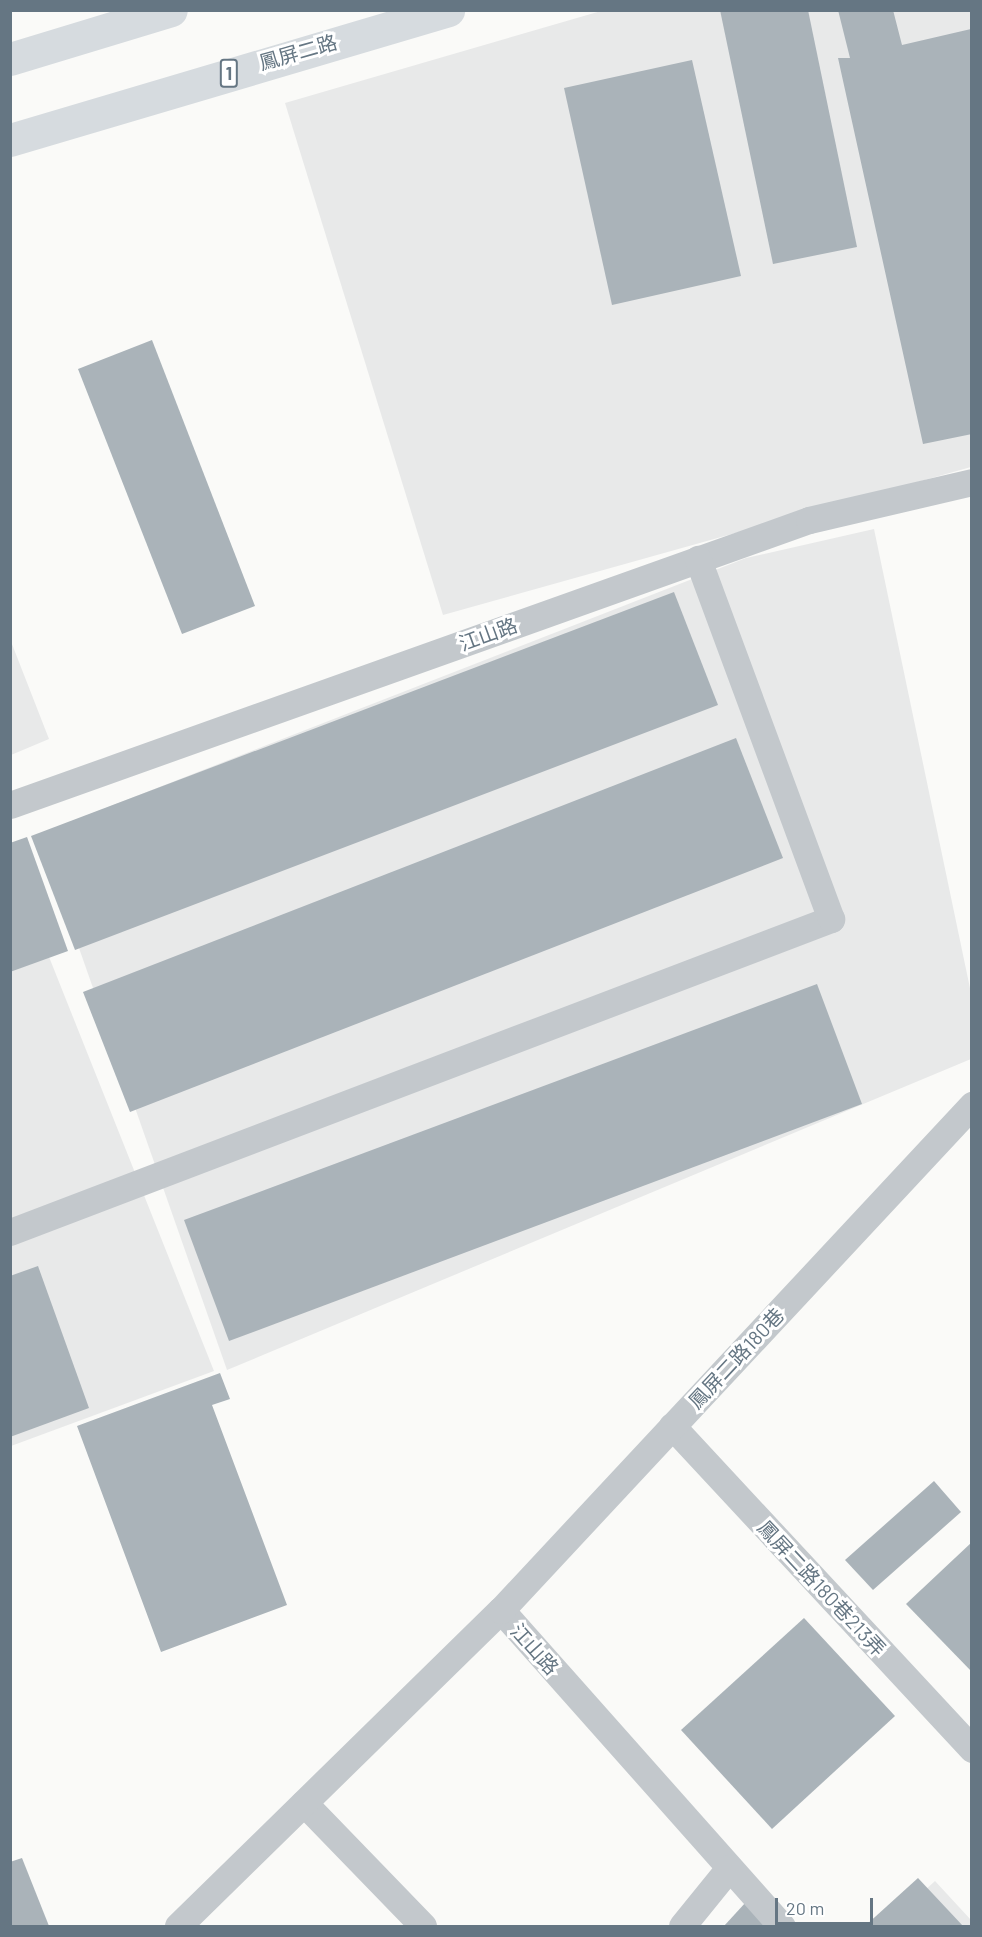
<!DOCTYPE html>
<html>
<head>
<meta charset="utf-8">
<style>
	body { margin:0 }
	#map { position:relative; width:982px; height:1937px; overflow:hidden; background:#fafaf8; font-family:Barlow,"Noto Sans TC",sans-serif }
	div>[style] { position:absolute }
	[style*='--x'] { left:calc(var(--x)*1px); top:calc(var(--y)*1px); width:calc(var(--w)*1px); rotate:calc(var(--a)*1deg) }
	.built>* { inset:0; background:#e8e9e9 }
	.building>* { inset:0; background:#aab3b9 }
	.minor>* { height:27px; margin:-13.5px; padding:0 13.5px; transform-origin:13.5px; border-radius:13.5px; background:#c3c8cc }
	.primary>* { height:33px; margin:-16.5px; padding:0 16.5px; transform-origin:16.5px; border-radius:16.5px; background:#d6dbdf }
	span { translate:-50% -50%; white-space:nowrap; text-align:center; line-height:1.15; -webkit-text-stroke:6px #fff; paint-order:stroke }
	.shield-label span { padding:2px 4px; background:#fff; border:2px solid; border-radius:4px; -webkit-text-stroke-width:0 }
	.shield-label { font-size:18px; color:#657683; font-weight:700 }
	.street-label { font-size:20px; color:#657683 }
	.frame { position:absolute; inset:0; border:12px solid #657683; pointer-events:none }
	.scale { position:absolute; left:775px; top:1898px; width:98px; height:27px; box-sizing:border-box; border:3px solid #657683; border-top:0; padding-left:8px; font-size:18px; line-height:21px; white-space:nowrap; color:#657683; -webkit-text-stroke:4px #fff; paint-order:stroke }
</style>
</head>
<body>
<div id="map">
	<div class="built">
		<i style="clip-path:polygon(601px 11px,971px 11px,971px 467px,443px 615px,285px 103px)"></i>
		<i style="clip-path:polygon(874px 529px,971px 993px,971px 1059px,227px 1370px,39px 834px,746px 558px)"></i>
		<i style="clip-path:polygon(10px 639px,49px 739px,11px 755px,10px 755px)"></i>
		<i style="clip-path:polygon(10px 859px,214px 1371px,11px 1446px,10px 1446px)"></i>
		<i style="clip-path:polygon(935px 1881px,971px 1920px,971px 1926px,886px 1926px)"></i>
	</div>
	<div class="building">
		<i style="clip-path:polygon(720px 10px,808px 10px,857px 247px,773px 264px)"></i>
		<i style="clip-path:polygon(838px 10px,893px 10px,902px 45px,971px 29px,972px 434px,923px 444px,838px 58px,850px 58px)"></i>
		<i style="clip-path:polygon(692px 60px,741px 276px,612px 305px,564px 88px)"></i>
		<i style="clip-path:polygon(152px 340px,255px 606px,182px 634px,78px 369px)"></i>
		<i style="clip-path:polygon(674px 592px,718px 705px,75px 950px,31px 836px)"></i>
		<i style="clip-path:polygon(736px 738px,783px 858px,130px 1112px,83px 992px)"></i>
		<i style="clip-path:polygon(27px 837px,68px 951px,10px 972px,10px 843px)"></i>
		<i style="clip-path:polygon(817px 984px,862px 1104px,229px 1341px,184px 1220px)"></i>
		<i style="clip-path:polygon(38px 1266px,89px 1408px,10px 1437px,10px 1276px)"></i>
		<i style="clip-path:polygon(220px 1373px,230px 1399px,212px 1405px,287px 1605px,161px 1652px,77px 1426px)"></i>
		<i style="clip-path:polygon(934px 1481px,961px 1512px,873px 1590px,845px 1560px)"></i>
		<i style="clip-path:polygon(972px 1542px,972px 1672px,906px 1604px)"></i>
		<i style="clip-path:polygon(804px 1618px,895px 1716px,772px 1829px,681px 1730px)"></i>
		<i style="clip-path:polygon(22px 1858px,49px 1926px,10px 1926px,10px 1862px)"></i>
		<i style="clip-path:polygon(918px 1878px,963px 1926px,865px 1926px)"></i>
		<i style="clip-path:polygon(746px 1902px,767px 1926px,724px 1926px)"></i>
	</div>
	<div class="minor">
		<i style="--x:10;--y:805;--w:848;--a:-19.63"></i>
		<i style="--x:809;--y:520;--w:167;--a:-13.1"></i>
		<i style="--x:10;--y:1232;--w:879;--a:-20.87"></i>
		<i style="--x:831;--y:919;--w:384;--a:-110.3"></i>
		<i style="--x:672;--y:1426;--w:441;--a:47.1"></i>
		<i style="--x:501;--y:1610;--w:423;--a:48.4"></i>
		<i style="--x:304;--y:1803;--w:171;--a:45.9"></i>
		<i style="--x:178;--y:1926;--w:452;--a:-44.4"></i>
		<i style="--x:501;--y:1610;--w:691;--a:-47"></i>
		<i style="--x:682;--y:1926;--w:75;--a:-51"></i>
	</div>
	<div class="primary">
		<i style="--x:10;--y:59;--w:168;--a:-16.9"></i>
		<i style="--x:10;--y:140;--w:457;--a:-16.5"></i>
	</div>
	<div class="shield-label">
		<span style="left:229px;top:73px">1</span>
	</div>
	<div class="street-label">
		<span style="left:298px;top:52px;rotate:-16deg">鳳屏二路</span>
		<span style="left:488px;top:634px;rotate:-20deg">江山路</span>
		<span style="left:736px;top:1358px;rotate:-47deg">鳳屏二路180巷</span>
		<span style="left:822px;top:1588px;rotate:47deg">鳳屏二路180巷213弄</span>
		<span style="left:535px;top:1649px;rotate:48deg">江山路</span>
	</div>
	<div class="frame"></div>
	<div class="scale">20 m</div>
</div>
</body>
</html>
